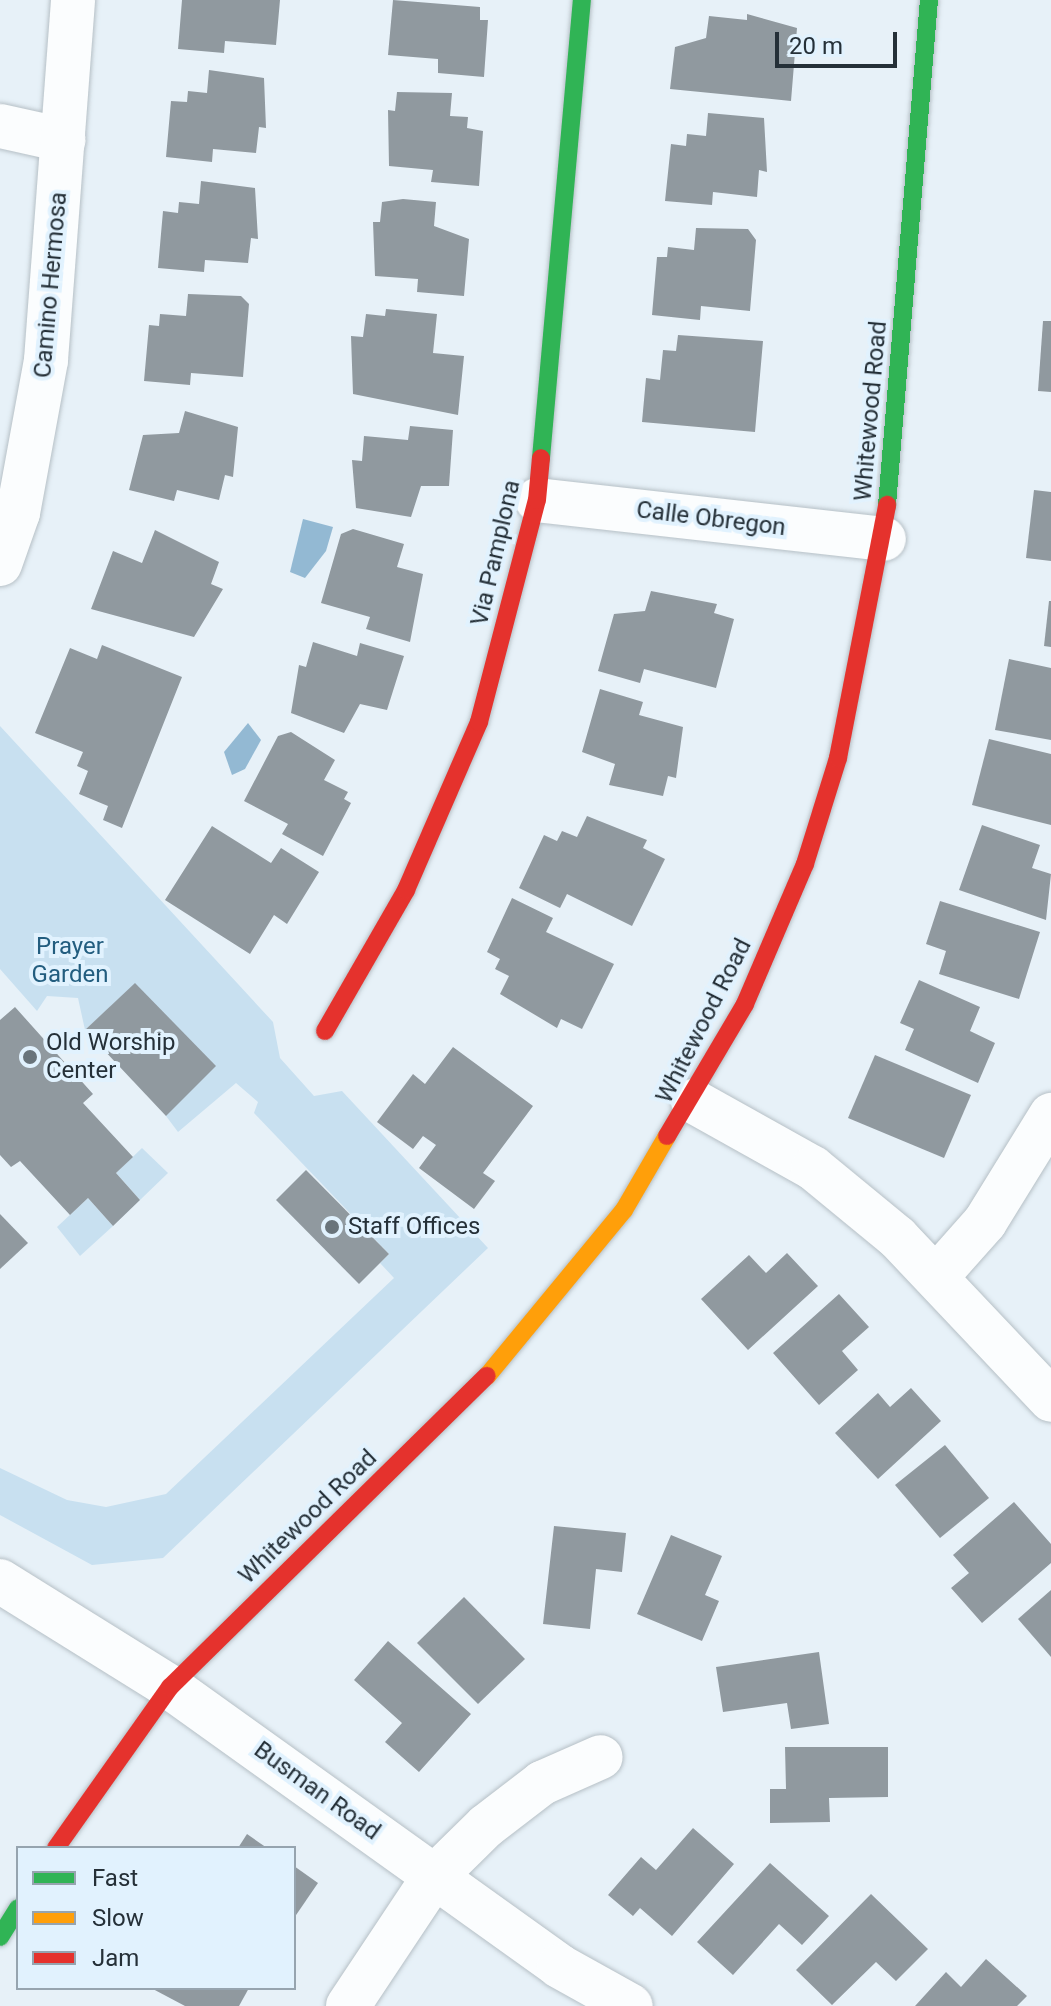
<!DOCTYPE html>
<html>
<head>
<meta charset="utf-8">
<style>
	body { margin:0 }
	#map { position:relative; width:1051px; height:2006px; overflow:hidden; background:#e7f1f8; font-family:Roboto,sans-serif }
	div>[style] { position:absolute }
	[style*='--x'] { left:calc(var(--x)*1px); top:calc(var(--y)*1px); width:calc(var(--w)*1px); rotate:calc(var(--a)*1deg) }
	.green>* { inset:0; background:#c8e0f0 }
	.water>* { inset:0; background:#93b9d3 }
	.building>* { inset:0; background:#90999f }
	.roads { filter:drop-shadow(0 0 2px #b6c0c6) drop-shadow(0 0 2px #b6c0c6) }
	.street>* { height:44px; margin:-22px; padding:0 22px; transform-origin:22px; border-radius:22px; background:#fbfdfe }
	.fast>* { height:18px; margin:-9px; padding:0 9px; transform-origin:9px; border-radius:9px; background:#30b455 }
	.slow>* { height:18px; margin:-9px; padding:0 9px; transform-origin:9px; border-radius:9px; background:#ff9f0a }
	.jam>* { height:18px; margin:-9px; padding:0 9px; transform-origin:9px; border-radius:9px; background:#e5322d }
	.dots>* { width:22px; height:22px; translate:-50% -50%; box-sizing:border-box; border:4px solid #e1f2fe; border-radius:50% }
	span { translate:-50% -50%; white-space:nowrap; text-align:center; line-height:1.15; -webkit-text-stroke:8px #e1f2fe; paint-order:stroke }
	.street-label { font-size:24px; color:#253038 }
	.park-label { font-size:24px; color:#225d7f }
	.poi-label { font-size:24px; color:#253038 }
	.left { translate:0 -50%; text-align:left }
	.legend { position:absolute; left:16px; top:1846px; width:280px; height:144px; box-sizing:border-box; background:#e1f2fe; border:2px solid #96a4af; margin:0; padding:10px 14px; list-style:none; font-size:24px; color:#253038 }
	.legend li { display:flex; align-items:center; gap:16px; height:40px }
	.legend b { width:40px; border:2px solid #96a4af }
	.scale { position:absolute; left:775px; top:32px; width:122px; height:36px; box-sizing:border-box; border:4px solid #253038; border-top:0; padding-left:10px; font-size:24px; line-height:28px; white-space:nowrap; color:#253038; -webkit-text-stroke:6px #e1f2fe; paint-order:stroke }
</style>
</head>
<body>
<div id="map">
	<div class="green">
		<i style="clip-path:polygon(0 726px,273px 1022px,280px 1058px,314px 1096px,342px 1091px,488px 1248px,163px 1558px,92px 1565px,0 1515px,0 1468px,67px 1500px,106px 1507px,166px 1494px,394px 1278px,380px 1263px,389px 1254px,254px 1113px,258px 1102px,236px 1083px,178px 1132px,166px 1116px,135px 984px,85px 1030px,78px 998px,47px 996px,37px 1011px,0 969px)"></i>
		<i style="clip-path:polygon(142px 1148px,168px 1173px,140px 1200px,116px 1173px)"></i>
		<i style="clip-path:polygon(88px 1198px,113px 1226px,80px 1256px,57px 1227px)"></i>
	</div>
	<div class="water">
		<i style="clip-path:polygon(303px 519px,333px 527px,326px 551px,305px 578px,290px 572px)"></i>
		<i style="clip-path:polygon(248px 723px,261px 740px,245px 769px,232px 775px,224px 752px)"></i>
	</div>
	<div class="building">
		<i style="clip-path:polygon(182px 0,280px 0,276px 45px,225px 41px,224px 53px,178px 49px)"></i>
		<i style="clip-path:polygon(393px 0,480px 7px,480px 20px,488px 20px,484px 77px,438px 73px,438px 59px,388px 55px)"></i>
		<i style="clip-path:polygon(747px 14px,797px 28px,791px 101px,670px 89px,675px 47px,706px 38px,709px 16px,747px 20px)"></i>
		<i style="clip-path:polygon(209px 70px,264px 78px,266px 128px,259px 127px,256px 153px,213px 149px,212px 162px,166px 157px,171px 101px,187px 102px,188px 91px,207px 93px)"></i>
		<i style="clip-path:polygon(397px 92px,452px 93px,450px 116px,468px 117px,467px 128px,483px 131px,479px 186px,431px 182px,433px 170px,389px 166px,388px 110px,395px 111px)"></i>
		<i style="clip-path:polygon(708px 113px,764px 118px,767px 172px,759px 170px,757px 197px,713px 192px,712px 205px,665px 201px,671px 144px,686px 146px,687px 134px,706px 136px)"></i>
		<i style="clip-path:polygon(201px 181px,255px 188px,258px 239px,251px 238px,248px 263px,205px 260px,204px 272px,158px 268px,163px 211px,178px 213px,179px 202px,199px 204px)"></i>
		<i style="clip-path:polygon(403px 199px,436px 202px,434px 226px,469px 239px,464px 296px,417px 292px,418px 279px,375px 276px,373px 222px,380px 222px,382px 202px)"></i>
		<i style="clip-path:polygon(696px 228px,748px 229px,756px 240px,750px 311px,701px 306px,700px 320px,652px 315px,657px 257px,667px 257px,668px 247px,694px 250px)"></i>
		<i style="clip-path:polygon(188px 294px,241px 296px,249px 304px,243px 377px,191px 373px,190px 385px,144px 381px,149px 325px,159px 326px,160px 314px,186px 316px)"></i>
		<i style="clip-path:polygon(386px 309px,437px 314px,433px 353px,464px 356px,458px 415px,353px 394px,351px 336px,363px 337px,366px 314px,385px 316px)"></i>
		<i style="clip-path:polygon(1043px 321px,1051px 321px,1051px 392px,1038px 391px)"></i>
		<i style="clip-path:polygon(678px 335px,763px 341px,755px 432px,642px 422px,646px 378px,660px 380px,663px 350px,676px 351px)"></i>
		<i style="clip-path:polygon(185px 411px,238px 427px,233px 477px,225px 475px,219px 500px,177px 490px,174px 501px,129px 490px,143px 435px,179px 433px)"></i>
		<i style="clip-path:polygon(410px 426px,453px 430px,449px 486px,421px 486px,411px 517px,356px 508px,352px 460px,362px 461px,364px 436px,408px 440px)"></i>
		<i style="clip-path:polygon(1034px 490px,1051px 492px,1051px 561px,1026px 558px)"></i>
		<i style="clip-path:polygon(353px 529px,404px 544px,397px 567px,423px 574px,410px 642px,366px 629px,370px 617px,321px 603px,341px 534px)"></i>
		<i style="clip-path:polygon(155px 530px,219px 562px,211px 584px,223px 589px,194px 637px,91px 609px,113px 551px,142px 563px)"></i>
		<i style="clip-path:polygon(651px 591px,717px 604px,714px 613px,734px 619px,716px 688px,644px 669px,640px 683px,598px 671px,614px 614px,645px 611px)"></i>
		<i style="clip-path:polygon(1049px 601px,1051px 601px,1051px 647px,1044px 646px)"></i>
		<i style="clip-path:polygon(313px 642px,357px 656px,360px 643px,404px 656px,387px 710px,360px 704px,344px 733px,291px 713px,299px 665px,306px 667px)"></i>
		<i style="clip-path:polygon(102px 645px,182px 677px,122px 828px,103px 820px,108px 806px,79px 794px,88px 771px,77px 766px,83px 752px,35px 733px,70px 648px,97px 659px)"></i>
		<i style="clip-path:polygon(1009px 659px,1051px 668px,1051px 740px,995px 730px)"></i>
		<i style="clip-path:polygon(600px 689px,643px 702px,639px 715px,683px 727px,676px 778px,668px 776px,663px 796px,609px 785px,615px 764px,582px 752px)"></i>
		<i style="clip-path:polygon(291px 732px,335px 760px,324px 780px,348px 792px,344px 799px,351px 803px,323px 856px,282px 834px,288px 824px,244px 801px,278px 736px)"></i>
		<i style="clip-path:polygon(989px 739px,1051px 754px,1051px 825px,972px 805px)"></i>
		<i style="clip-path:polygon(587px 816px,647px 840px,643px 848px,665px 859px,632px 926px,567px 894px,560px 908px,519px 888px,544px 835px,557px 841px,562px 831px,577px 837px)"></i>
		<i style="clip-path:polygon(982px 825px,1040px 845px,1032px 868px,1051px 874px,1046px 920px,959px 890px)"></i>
		<i style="clip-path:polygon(212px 826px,271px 863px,281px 848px,319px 872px,287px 924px,274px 915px,250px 954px,165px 900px)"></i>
		<i style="clip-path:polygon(512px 898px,553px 918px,546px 932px,614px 964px,582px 1029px,561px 1019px,557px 1028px,500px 994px,509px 976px,495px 969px,500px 959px,487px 952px)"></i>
		<i style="clip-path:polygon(940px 901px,1040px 932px,1019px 999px,939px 974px,946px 951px,926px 944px)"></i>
		<i style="clip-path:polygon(919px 980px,980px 1007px,970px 1031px,995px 1043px,978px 1083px,905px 1050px,914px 1029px,900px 1023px)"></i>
		<i style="clip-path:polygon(135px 983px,216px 1066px,166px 1116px,85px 1030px)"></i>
		<i style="clip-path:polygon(15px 1007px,93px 1094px,83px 1103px,133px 1157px,116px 1173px,140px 1200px,113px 1226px,88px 1198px,70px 1215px,20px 1161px,11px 1167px,0 1155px,0 1020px)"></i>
		<i style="clip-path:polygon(453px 1047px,533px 1106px,483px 1173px,495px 1181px,474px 1209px,419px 1168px,436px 1145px,423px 1136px,413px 1149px,377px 1122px,413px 1074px,425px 1084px)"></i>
		<i style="clip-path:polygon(875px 1055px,971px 1095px,944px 1158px,848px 1118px)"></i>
		<i style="clip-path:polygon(306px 1170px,389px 1254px,359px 1284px,276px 1200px)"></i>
		<i style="clip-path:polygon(0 1214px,28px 1243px,0 1269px)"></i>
		<i style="clip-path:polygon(787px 1253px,818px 1286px,748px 1350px,701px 1299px,749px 1255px,766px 1273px)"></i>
		<i style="clip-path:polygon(839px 1294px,869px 1327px,842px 1351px,858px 1370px,819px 1405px,773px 1353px)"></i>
		<i style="clip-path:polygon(911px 1388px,941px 1421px,878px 1479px,835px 1433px,878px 1393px,890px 1407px)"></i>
		<i style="clip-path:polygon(945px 1445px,989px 1498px,940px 1538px,895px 1485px)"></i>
		<i style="clip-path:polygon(1014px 1502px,1051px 1544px,1051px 1563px,982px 1623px,951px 1588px,969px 1573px,953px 1555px)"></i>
		<i style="clip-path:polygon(554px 1526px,626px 1533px,622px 1572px,596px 1569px,590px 1629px,543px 1624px)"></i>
		<i style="clip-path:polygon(671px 1535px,722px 1556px,705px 1595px,719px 1601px,702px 1641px,637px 1614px)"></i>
		<i style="clip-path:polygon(1051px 1590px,1051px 1657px,1018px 1619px)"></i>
		<i style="clip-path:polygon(464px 1597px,525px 1659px,478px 1704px,417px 1643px)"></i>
		<i style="clip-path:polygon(388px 1641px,471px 1714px,419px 1772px,385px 1742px,402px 1723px,354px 1680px)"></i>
		<i style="clip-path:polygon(819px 1652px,829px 1724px,791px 1729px,787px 1703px,723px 1712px,716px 1667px)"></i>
		<i style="clip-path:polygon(785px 1747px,888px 1747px,888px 1797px,829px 1798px,830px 1822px,770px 1823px,770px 1789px,786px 1789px)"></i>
		<i style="clip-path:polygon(693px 1828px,734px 1864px,672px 1936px,640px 1908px,633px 1916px,608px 1895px,641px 1857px,656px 1870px)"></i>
		<i style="clip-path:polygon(247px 1834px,267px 1848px,238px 1848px)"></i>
		<i style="clip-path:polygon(770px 1863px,829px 1916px,802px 1945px,779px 1924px,733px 1975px,697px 1942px)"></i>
		<i style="clip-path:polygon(294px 1866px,318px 1883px,294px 1918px)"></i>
		<i style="clip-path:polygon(871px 1894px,928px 1949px,896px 1981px,876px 1962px,832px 2005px,796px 1970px)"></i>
		<i style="clip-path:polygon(986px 1959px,1027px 1996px,1017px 2006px,915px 2006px,946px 1972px,961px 1987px)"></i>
		<i style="clip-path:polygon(151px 1988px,249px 1988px,239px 2006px,185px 2006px)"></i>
	</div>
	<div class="roads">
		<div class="street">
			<i style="--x:0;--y:126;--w:65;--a:12.5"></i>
			<i style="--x:537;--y:500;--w:349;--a:6.4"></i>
			<i style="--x:0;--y:564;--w:54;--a:-70.6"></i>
			<i style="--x:18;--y:513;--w:156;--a:-79.6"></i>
			<i style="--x:46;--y:360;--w:361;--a:-85.7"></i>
			<i style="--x:693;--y:1101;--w:137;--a:29.2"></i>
			<i style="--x:813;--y:1168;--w:109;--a:39.4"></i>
			<i style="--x:897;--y:1237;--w:224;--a:46.6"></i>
			<i style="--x:938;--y:1275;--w:71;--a:-48.4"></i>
			<i style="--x:985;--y:1222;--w:126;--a:-58.3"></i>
			<i style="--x:0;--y:1581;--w:200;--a:31.9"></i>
			<i style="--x:170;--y:1687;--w:479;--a:35.6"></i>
			<i style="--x:559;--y:1966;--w:82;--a:29.1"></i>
			<i style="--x:348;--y:2006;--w:154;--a:-56.4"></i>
			<i style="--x:433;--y:1878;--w:74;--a:-44.5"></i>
			<i style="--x:486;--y:1826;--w:71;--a:-37.5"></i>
			<i style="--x:542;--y:1783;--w:64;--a:-23.8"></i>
		</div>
		<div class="fast">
			<i style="--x:541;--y:458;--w:460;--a:-84.9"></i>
			<i style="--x:887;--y:505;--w:507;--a:-85.25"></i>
			<i style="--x:0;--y:1937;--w:34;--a:-58"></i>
		</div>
		<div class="slow">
			<i style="--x:487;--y:1376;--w:215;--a:-50.5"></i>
			<i style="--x:624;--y:1210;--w:86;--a:-59.8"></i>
		</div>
		<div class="jam">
			<i style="--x:325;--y:1031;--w:163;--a:-60.1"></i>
			<i style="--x:406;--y:890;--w:183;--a:-66.5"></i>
			<i style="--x:479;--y:722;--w:229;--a:-75.4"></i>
			<i style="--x:537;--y:500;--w:42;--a:-84.6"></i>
			<i style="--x:667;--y:1136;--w:153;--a:-59.4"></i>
			<i style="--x:745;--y:1004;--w:152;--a:-66.8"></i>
			<i style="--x:805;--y:864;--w:111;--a:-72.7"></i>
			<i style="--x:838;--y:758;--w:258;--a:-79"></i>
			<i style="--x:56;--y:1848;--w:197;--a:-54.7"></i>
			<i style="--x:170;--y:1687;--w:444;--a:-44.5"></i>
		</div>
	</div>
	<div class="dots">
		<i style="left:30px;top:1057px;background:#69747b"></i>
		<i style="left:332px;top:1227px;background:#69747b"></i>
	</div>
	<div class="street-label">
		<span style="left:51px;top:285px;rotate:-85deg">Camino Hermosa</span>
		<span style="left:871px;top:411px;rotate:-85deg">Whitewood Road</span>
		<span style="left:711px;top:519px;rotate:7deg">Calle Obregon</span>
		<span style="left:496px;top:553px;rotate:-77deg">Via Pamplona</span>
		<span style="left:704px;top:1021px;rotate:-63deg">Whitewood Road</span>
		<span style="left:308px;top:1517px;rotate:-44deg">Whitewood Road</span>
		<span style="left:317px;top:1791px;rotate:36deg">Busman Road</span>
	</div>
	<div class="park-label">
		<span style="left:70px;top:961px">Prayer<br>Garden</span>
	</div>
	<div class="poi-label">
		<span class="left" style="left:46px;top:1057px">Old Worship<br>Center</span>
		<span class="left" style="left:348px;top:1227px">Staff Offices</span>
	</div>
	<ul class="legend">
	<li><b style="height:10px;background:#30b455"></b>Fast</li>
	<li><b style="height:10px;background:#ff9f0a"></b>Slow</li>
	<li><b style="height:10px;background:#e5322d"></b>Jam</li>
	</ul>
	<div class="scale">20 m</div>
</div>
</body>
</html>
